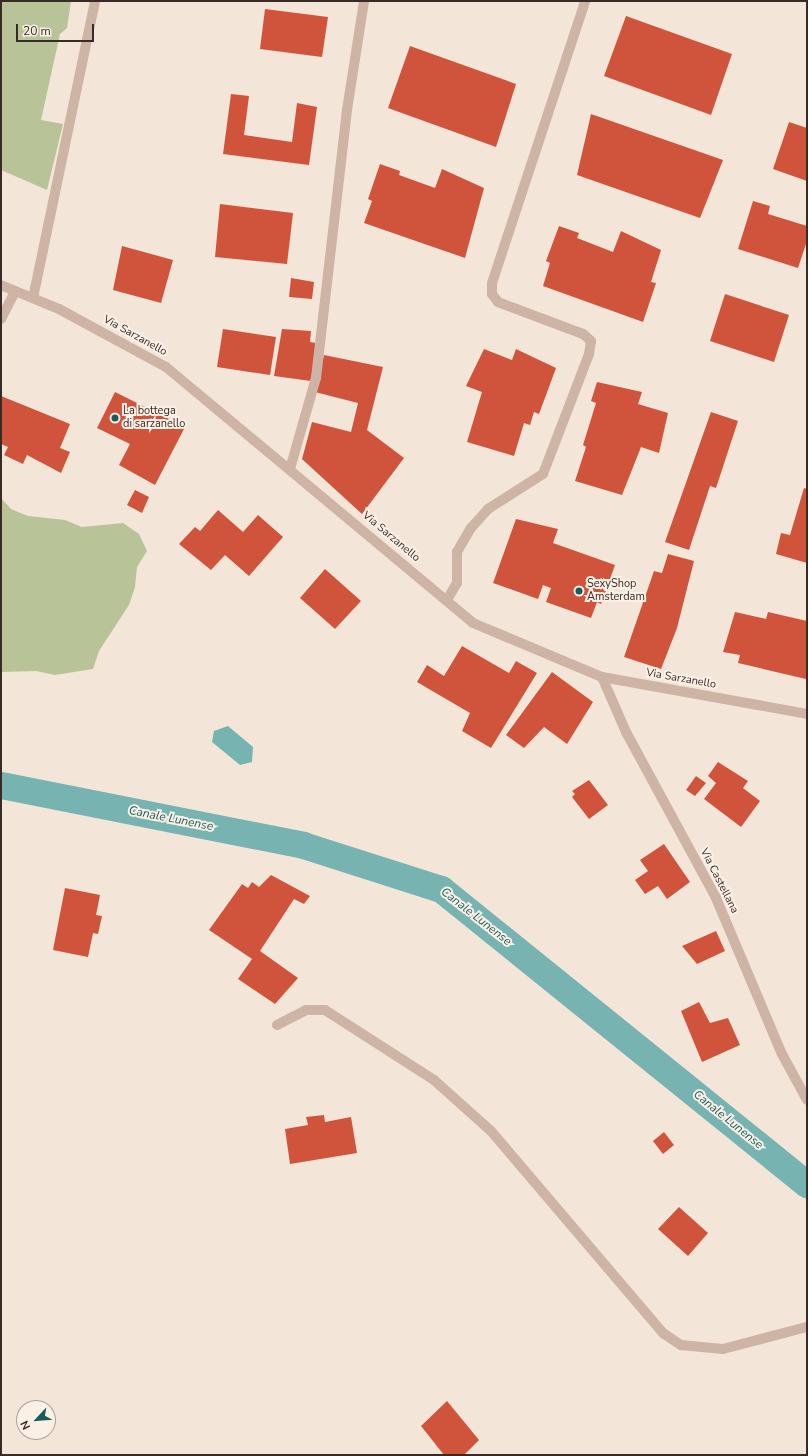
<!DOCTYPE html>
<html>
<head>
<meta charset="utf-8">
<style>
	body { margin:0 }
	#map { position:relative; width:808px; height:1456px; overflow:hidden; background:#f4e5d9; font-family:"Nunito Sans",sans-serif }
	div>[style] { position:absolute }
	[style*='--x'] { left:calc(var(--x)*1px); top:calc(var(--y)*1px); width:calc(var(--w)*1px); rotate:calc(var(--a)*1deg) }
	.green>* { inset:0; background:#b8c498 }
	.water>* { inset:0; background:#76b3b1 }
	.canal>* { height:27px; margin:-13.5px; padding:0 13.5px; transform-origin:13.5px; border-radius:13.5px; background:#76b3b1 }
	.building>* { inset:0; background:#d0543b }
	.minor>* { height:10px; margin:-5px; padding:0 5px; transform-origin:5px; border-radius:5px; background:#cdb4a4 }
	.dots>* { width:11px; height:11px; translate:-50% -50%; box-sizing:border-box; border:2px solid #fbf0e6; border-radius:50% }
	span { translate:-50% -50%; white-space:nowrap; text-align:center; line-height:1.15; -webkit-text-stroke:4px #fbf0e6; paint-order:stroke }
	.street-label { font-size:11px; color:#382b26 }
	.poi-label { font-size:11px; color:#382b26 }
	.left { translate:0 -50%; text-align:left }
	.water-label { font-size:12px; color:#185d5c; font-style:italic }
	.frame { position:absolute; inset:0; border:2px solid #382b26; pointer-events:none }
	.north { position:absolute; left:16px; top:1400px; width:40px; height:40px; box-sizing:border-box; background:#fbf0e6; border:1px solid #ada199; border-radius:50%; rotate:244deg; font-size:11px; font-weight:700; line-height:16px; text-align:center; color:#382b26 }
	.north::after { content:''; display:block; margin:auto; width:14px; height:18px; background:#185d5c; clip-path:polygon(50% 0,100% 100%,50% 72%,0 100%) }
	.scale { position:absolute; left:16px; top:24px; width:78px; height:18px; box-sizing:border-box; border:2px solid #382b26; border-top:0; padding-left:5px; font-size:12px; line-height:14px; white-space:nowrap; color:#382b26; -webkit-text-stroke:3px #fbf0e6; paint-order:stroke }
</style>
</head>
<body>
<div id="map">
	<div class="green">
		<i style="clip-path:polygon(1px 1px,71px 1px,67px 28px,60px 34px,41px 120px,63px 124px,47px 190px,1px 170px)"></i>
		<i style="clip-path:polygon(1px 498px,11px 509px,28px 516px,65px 520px,82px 527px,123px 523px,139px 534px,147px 551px,137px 567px,135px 587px,129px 605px,99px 651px,93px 669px,55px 675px,36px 671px,1px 672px)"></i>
	</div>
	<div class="water">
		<i style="clip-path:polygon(228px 726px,253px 747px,252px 762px,240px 765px,212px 742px,214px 731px)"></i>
	</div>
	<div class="canal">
		<i style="--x:1;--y:785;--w:308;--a:11.2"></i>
		<i style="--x:303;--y:845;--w:145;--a:17.7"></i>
		<i style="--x:441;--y:889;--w:470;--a:38.9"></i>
	</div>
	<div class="building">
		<i style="clip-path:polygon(265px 9px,328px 17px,322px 57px,260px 49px)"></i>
		<i style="clip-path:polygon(626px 16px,732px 54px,711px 115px,604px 76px)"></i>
		<i style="clip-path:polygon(410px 46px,516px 84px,496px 147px,388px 108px)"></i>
		<i style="clip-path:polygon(231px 94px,249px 96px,244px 135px,292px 142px,297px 103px,317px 107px,309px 165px,223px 154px)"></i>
		<i style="clip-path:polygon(591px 114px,723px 160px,700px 218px,577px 175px)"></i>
		<i style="clip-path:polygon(789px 122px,807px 128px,807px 181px,773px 169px)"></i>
		<i style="clip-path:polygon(380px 164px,400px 171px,399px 175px,435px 188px,442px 169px,484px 188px,465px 258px,364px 223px,372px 201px,368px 199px)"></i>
		<i style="clip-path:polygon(753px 201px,770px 206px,768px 214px,807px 226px,807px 241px,798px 268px,738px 249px)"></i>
		<i style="clip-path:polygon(220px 204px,293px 213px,287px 264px,215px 257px)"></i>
		<i style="clip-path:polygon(559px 226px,579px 233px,577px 238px,613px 252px,621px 231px,661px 250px,651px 282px,656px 283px,643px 322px,543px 286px,550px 263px,546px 261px)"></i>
		<i style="clip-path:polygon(122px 246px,173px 260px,161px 303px,113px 290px)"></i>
		<i style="clip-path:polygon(291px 278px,314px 282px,312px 299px,289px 297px)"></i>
		<i style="clip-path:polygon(725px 294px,789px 315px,774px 362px,710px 341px)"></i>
		<i style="clip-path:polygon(223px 329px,276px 337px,270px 375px,217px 367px)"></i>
		<i style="clip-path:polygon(282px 329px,311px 331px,310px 342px,316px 343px,311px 381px,274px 376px)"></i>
		<i style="clip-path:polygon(484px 349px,512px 360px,516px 349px,556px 368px,539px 414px,534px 412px,530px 425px,524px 423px,514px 456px,467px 442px,482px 392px,466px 386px)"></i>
		<i style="clip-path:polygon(324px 355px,383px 367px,367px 430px,404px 458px,362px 514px,302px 459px,312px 422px,351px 432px,358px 403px,315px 392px)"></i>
		<i style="clip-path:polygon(597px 382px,642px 392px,638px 404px,668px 413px,659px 453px,641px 447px,622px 495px,575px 481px,586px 447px,583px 445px,596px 403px,591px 401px)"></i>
		<i style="clip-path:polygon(115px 392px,185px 427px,155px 485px,119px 465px,130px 444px,97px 428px)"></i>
		<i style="clip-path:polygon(1px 396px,70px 424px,60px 448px,70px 452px,61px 473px,27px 455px,23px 464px,4px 455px,8px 447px,1px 444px)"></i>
		<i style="clip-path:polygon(711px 412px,738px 421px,716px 488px,710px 486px,689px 550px,665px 542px)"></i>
		<i style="clip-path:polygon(804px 488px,807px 489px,807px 563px,776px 554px,781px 533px,790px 535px)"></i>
		<i style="clip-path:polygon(135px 490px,149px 497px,142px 513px,127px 505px)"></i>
		<i style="clip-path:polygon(218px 510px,243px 532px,258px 515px,283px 537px,249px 576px,225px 555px,211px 570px,179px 544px,195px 527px,200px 531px)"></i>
		<i style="clip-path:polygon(516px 519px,558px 529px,553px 543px,615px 565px,601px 604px,597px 602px,591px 618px,546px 602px,551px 588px,543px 585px,538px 599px,493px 583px)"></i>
		<i style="clip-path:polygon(668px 554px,694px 561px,677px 628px,661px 669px,624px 657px,654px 571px,662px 573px)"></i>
		<i style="clip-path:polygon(325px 569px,361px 601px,335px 629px,300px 598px)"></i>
		<i style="clip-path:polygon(735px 612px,766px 619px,768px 612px,807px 621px,806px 679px,738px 663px,740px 655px,723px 652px)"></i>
		<i style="clip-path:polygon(462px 646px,509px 673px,516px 661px,537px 673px,491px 748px,462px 731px,470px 713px,417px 682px,427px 665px,444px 676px)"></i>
		<i style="clip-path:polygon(552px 672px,593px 702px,567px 744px,544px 727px,524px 748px,506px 735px)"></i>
		<i style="clip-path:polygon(718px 762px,748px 781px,743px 788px,760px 801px,741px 827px,704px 799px,716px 783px,708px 776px)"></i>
		<i style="clip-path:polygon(696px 776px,706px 783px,695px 796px,686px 790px)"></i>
		<i style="clip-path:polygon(589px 780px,608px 805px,589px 819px,572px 797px,575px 794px,572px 791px)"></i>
		<i style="clip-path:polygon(664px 844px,690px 882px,667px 899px,658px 886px,645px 894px,635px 880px,648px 871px,640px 860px)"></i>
		<i style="clip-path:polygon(271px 875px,310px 896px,304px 904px,294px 899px,260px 951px,298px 978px,275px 1004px,238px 979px,252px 959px,209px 930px,242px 884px,248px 888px,252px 882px,259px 887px)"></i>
		<i style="clip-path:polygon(65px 888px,100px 895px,96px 915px,102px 916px,98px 934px,93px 933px,88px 957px,53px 950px)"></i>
		<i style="clip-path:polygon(716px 931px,725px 951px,697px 964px,682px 946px)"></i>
		<i style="clip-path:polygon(699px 1002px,710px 1023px,728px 1018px,740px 1045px,702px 1062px,681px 1011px)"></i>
		<i style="clip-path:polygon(324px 1115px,325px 1122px,351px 1117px,357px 1153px,290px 1164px,285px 1129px,308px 1125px,306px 1117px)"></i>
		<i style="clip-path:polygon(664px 1132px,674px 1145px,663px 1154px,653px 1141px)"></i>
		<i style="clip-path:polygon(679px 1207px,708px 1233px,688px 1256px,658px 1229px)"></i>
		<i style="clip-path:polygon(447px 1401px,479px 1440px,464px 1455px,444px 1455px,421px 1426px)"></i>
	</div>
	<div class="minor">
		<i style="--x:1;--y:285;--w:63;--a:22.5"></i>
		<i style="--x:59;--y:309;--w:122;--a:28.5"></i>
		<i style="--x:166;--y:367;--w:400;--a:39.8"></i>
		<i style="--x:473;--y:623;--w:140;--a:22.7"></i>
		<i style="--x:602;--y:677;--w:208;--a:10.2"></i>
		<i style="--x:33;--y:298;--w:303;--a:-78.2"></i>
		<i style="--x:1;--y:319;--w:31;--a:-63"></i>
		<i style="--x:290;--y:469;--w:95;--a:-74.1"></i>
		<i style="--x:316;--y:378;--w:270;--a:-83.4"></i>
		<i style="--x:347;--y:110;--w:110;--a:-81.1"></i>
		<i style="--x:447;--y:600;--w:20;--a:-60"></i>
		<i style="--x:457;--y:583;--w:31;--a:-90"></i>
		<i style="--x:457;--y:552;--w:28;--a:-60"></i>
		<i style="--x:471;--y:528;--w:25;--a:-48"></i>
		<i style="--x:488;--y:509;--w:65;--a:-32.5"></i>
		<i style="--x:543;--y:474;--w:129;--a:-69"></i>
		<i style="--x:589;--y:354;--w:13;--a:-81"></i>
		<i style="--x:591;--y:341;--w:11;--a:-139"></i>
		<i style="--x:583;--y:334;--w:91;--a:-159.4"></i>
		<i style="--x:498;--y:302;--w:10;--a:-127"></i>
		<i style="--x:492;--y:294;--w:11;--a:-90"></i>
		<i style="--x:492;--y:283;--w:297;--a:-71.7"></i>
		<i style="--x:602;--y:677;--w:60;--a:66.4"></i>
		<i style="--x:626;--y:732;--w:189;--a:61.5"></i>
		<i style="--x:716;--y:898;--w:169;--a:67.1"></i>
		<i style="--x:782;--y:1054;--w:52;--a:61.5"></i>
		<i style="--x:277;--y:1025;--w:33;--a:-27"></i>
		<i style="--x:306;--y:1010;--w:19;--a:0"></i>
		<i style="--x:325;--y:1010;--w:130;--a:32.7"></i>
		<i style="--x:434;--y:1080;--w:76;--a:41.8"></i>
		<i style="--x:491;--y:1131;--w:265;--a:49.6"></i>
		<i style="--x:663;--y:1333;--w:22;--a:34"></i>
		<i style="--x:681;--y:1345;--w:42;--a:5.4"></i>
		<i style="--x:723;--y:1349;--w:87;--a:-14.7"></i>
	</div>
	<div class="dots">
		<i style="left:115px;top:418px;background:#185d5c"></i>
		<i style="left:579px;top:591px;background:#185d5c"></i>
	</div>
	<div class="street-label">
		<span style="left:135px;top:336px;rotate:29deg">Via Sarzanello</span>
		<span style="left:391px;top:537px;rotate:40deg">Via Sarzanello</span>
		<span style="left:681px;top:679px;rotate:10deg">Via Sarzanello</span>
		<span style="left:719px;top:881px;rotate:63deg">Via Castellana</span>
	</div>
	<div class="poi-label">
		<span class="left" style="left:123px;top:418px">La bottega<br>di sarzanello</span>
		<span class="left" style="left:587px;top:591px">SexyShop<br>Amsterdam</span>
	</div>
	<div class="water-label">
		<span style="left:171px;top:819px;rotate:11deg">Canale Lunense</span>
		<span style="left:476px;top:917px;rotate:38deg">Canale Lunense</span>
		<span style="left:728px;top:1120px;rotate:39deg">Canale Lunense</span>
	</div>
	<div class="frame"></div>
	<div class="north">N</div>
	<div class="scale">20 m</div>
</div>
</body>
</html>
